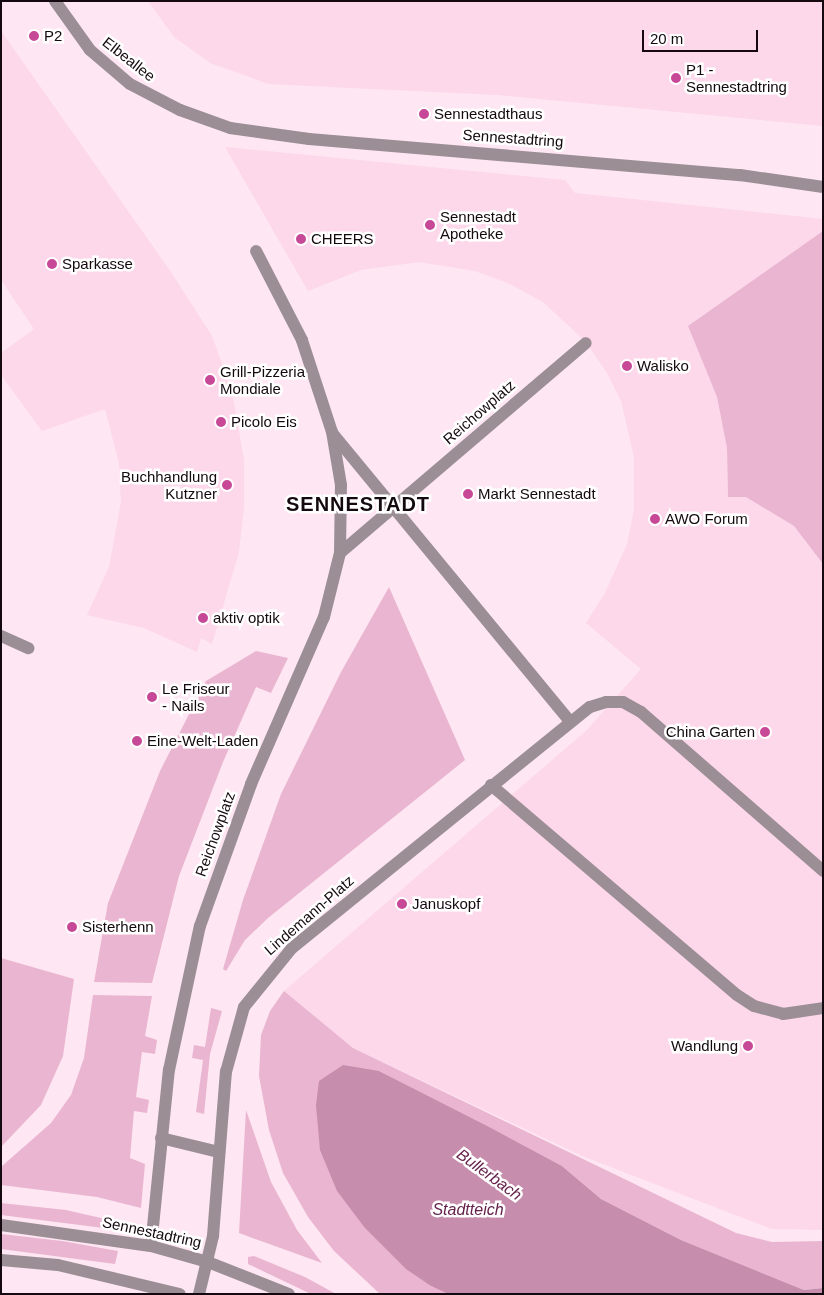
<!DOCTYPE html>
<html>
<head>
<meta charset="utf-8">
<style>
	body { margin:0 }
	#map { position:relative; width:824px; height:1295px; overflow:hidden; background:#fee6f2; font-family:Helvetica,sans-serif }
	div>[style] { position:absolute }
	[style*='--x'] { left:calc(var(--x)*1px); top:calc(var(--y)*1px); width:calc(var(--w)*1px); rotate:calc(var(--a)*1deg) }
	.built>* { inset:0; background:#fdd7ea }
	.green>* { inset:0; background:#eab5d1 }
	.water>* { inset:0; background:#c68dac }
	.minor>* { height:12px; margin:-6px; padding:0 6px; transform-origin:6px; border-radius:6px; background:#9b8e94 }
	.dots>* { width:14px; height:14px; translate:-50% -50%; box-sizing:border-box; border:2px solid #fff; border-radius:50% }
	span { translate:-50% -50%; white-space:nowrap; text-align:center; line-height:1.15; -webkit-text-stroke:5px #fff; paint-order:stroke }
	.poi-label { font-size:15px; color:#13090e }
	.left { translate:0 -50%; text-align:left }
	.right { translate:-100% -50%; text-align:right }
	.street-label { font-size:15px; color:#13090e }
	.water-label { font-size:16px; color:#631f49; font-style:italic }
	.district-label { font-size:20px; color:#13090e; font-weight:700; letter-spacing:1px }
	.frame { position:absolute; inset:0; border:2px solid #13090e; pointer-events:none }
	.scale { position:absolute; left:642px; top:30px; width:116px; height:22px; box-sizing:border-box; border:2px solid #13090e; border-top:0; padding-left:6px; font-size:15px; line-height:18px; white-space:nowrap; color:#13090e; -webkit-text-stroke:4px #fff; paint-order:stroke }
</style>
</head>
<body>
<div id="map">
	<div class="built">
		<i style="clip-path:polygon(148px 1px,823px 1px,823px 126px,498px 95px,269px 84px,210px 63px,174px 37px)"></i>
		<i style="clip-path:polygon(1px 31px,171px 272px,212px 336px,232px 391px,244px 460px,244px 507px,239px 552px,212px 644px,201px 638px,197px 652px,144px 628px,87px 615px,109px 567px,121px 502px,119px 463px,105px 409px,42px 431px,1px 375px,1px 353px,34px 329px,1px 280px)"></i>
		<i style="clip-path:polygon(225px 147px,565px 180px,575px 193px,823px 219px,823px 231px,688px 326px,717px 397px,727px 448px,728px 497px,746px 497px,794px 526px,823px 564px,823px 1230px,772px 1229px,582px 1156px,353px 1048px,284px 991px,587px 730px,641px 669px,586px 623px,605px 593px,627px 544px,634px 510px,634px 457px,621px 401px,607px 373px,586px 342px,543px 302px,510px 284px,475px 271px,419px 262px,361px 270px,308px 291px)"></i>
	</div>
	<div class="green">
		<i style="clip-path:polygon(823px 231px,823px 564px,794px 526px,746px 497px,728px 497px,727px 448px,717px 397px,688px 326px)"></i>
		<i style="clip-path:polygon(389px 587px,465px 760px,268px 918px,245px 940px,226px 971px,223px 969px,243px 900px,281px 794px,341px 672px)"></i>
		<i style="clip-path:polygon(256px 651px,288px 658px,271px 693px,256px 687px,223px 762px,179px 876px,152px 983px,94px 982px,108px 903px,160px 771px,206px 681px)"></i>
		<i style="clip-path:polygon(1px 958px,74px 979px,63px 1056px,41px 1105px,1px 1147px)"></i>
		<i style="clip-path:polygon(284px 991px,353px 1048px,736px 1233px,772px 1242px,823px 1241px,823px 1288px,804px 1290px,681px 1240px,601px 1199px,562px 1166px,379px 1071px,365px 1228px,431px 1286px,448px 1294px,380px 1294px,334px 1251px,308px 1217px,283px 1173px,269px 1130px,259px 1076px,261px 1035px,270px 1011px)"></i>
		<i style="clip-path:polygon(93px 995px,152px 996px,145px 1036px,157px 1040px,155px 1054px,142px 1052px,136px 1097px,149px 1100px,147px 1113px,134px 1111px,130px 1158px,145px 1164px,141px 1208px,97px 1197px,1px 1185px,1px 1167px,51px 1123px,71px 1095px,84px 1058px)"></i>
		<i style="clip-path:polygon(211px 1008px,222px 1011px,210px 1054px,204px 1114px,196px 1112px,203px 1060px,192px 1058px,194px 1045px,205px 1047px)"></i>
		<i style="clip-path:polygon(246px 1110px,271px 1182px,297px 1230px,322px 1263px,239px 1233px)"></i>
		<i style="clip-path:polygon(1px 1203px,66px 1210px,127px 1224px,127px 1231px,1px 1215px)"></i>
		<i style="clip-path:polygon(1px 1234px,62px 1241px,118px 1251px,115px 1264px,1px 1249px)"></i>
		<i style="clip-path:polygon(254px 1256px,305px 1277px,336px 1294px,311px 1294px,248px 1264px,248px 1257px)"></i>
	</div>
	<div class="water">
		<i style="clip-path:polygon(343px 1065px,379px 1071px,489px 1127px,562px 1166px,601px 1199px,681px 1240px,804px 1290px,823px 1288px,823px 1294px,448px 1294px,431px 1286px,406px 1269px,365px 1228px,337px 1191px,320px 1150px,316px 1105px,319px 1081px)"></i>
	</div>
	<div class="minor">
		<i style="--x:55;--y:1;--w:60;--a:54.5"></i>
		<i style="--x:90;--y:50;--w:52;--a:40.4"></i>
		<i style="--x:130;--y:84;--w:56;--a:27.5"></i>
		<i style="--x:180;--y:110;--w:53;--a:19.8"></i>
		<i style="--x:230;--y:128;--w:80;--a:7.9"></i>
		<i style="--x:309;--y:139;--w:433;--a:4.8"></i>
		<i style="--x:740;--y:175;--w:84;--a:8.2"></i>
		<i style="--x:333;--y:434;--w:372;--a:50.5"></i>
		<i style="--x:340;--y:553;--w:323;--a:-40.5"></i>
		<i style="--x:1;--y:636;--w:30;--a:24"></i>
		<i style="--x:491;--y:785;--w:323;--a:40.5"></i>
		<i style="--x:737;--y:995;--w:20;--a:33"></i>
		<i style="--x:754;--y:1006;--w:30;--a:15"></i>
		<i style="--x:783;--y:1014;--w:40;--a:-8.5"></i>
		<i style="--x:161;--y:1138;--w:60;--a:13.6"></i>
		<i style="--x:1;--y:1225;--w:151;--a:8"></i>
		<i style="--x:151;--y:1246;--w:59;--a:15.7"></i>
		<i style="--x:208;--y:1262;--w:87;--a:21.6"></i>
		<i style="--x:151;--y:1246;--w:177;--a:-84.2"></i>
		<i style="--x:169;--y:1070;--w:147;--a:-77.9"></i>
		<i style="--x:200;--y:926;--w:151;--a:-70.2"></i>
		<i style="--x:251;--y:784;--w:182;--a:-66.4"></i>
		<i style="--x:324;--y:617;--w:66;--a:-76"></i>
		<i style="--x:340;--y:553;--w:68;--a:-89.2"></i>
		<i style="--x:341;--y:485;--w:54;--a:-99.6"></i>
		<i style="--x:332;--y:432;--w:97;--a:-108.1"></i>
		<i style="--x:302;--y:340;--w:100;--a:-117.3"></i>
		<i style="--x:1;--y:1260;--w:57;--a:5"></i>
		<i style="--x:58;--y:1265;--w:125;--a:13.4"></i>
		<i style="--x:199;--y:1294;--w:60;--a:-76.4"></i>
		<i style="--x:213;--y:1236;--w:165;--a:-85.5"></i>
		<i style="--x:226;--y:1072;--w:67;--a:-74.5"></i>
		<i style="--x:244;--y:1007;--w:76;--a:-50.9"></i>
		<i style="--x:292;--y:948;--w:383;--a:-39"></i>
		<i style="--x:590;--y:707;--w:17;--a:-17"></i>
		<i style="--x:606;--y:702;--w:17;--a:0"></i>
		<i style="--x:623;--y:702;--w:21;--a:29"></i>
		<i style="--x:641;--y:712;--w:242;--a:41.1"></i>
	</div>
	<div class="dots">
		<i style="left:34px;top:36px;background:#c64896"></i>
		<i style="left:676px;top:78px;background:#c64896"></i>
		<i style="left:424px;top:114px;background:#c64896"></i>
		<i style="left:430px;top:225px;background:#c64896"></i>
		<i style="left:301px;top:239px;background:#c64896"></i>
		<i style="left:52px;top:264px;background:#c64896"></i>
		<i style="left:627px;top:366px;background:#c64896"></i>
		<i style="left:210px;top:380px;background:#c64896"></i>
		<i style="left:221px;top:422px;background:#c64896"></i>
		<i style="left:227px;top:485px;background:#c64896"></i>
		<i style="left:468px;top:494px;background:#c64896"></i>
		<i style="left:655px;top:519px;background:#c64896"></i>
		<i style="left:203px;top:618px;background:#c64896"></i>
		<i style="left:152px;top:697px;background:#c64896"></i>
		<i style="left:765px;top:732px;background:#c64896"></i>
		<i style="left:137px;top:741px;background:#c64896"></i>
		<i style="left:402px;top:904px;background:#c64896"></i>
		<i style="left:72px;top:927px;background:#c64896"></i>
		<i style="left:748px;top:1046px;background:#c64896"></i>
	</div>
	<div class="poi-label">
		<span class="left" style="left:44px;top:36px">P2</span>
		<span class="left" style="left:686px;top:78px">P1 -<br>Sennestadtring</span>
		<span class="left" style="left:434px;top:114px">Sennestadthaus</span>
		<span class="left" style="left:440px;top:225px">Sennestadt<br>Apotheke</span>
		<span class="left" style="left:311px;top:239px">CHEERS</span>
		<span class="left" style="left:62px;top:264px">Sparkasse</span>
		<span class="left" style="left:637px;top:366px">Walisko</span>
		<span class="left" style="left:220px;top:380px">Grill-Pizzeria<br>Mondiale</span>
		<span class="left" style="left:231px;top:422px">Picolo Eis</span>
		<span class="right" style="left:217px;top:485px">Buchhandlung<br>Kutzner</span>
		<span class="left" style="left:478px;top:494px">Markt Sennestadt</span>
		<span class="left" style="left:665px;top:519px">AWO Forum</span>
		<span class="left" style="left:213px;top:618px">aktiv optik</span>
		<span class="left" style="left:162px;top:697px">Le Friseur<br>- Nails</span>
		<span class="right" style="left:755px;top:732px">China Garten</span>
		<span class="left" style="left:147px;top:741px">Eine-Welt-Laden</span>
		<span class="left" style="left:412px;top:904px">Januskopf</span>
		<span class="left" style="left:82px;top:927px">Sisterhenn</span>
		<span class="right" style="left:738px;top:1046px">Wandlung</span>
	</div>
	<div class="street-label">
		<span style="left:129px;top:59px;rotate:38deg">Elbeallee</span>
		<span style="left:513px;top:138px;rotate:4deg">Sennestadtring</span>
		<span style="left:479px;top:412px;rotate:-41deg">Reichowplatz</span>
		<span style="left:215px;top:834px;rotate:-70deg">Reichowplatz</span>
		<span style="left:309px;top:915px;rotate:-41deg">Lindemann-Platz</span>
		<span style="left:152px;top:1232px;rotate:12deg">Sennestadtring</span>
	</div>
	<div class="water-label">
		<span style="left:489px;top:1175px;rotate:36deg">Bullerbach</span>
		<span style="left:468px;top:1210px">Stadtteich</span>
	</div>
	<div class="district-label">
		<span style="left:358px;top:504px">SENNESTADT</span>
	</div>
	<div class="frame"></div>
	<div class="scale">20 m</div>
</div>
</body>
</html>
